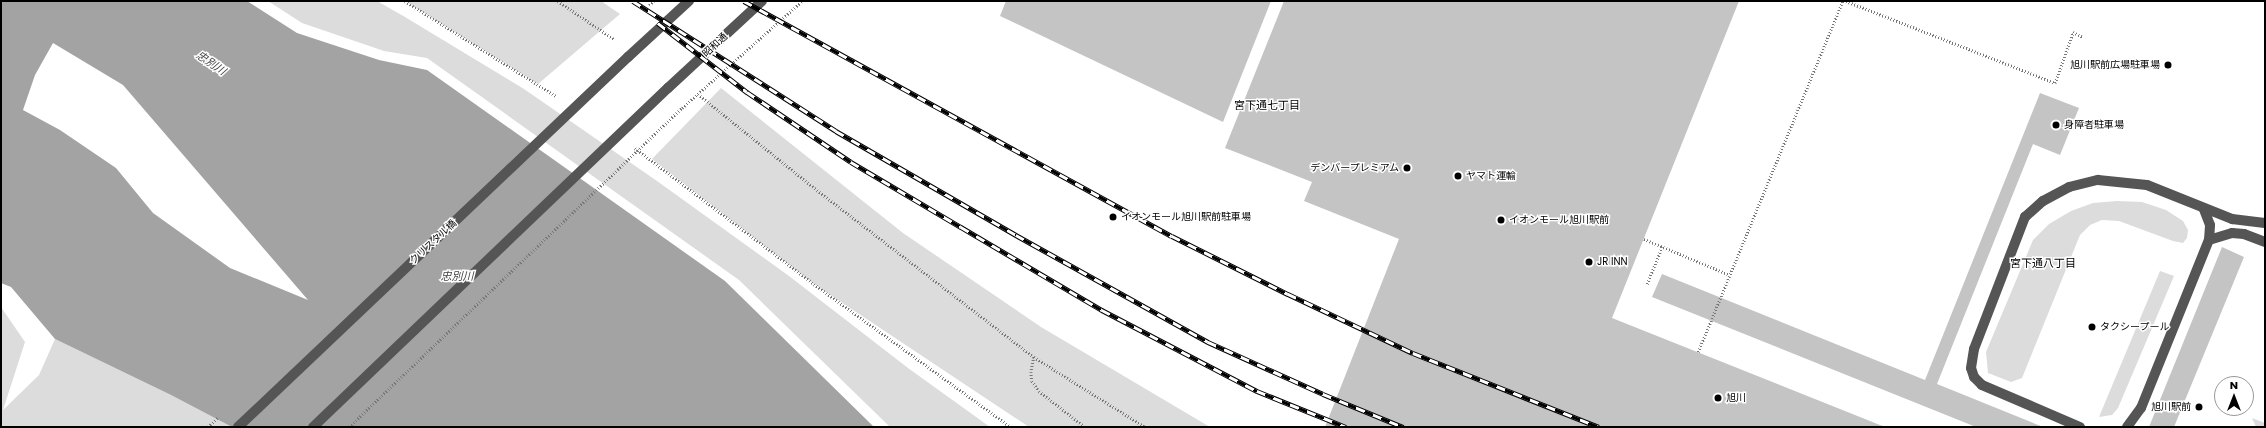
<!DOCTYPE html>
<html>
<head>
<meta charset="utf-8">
<style>
	body { margin:0 }
	#map { position:relative; width:2266px; height:428px; overflow:hidden; background:#fff; font-family:Poppins,"Noto Sans JP",sans-serif }
	div>[style] { position:absolute }
	[style*='--x'] { left:calc(var(--x)*1px); top:calc(var(--y)*1px); width:calc(var(--w)*1px); rotate:calc(var(--a)*1deg) }
	.green>* { inset:0; background:#dcdcdc }
	.water>* { inset:0; background:#a3a3a3 }
	.building>* { inset:0; background:#c4c4c4 }
	.path>* { height:2.5px; margin-top:-1.25px; transform-origin:0; background:repeating-linear-gradient(90deg,#777 0 1px,transparent 0 3px) }
	.minor>* { height:10px; margin:-5px; padding:0 5px; transform-origin:5px; border-radius:5px; background:#555 }
	.rail>* { height:4.5px; margin-top:-2.25px; transform-origin:0; background:repeating-linear-gradient(90deg,#fff 0 9px,#000 0 18px); box-sizing:border-box; border-block:1px solid #000 }
	.path-bridge>* { height:2.5px; margin-top:-1.25px; transform-origin:0; background:repeating-linear-gradient(90deg,#777 0 1px,transparent 0 3px) }
	.minor-bridge>* { height:10px; margin:-5px; padding:0 5px; transform-origin:5px; border-radius:5px; background:#555 }
	.dots>* { width:11px; height:11px; translate:-50% -50%; box-sizing:border-box; border:2px solid #fff; border-radius:50% }
	span { translate:-50% -50%; white-space:nowrap; text-align:center; line-height:1.15; -webkit-text-stroke:3px #fff; paint-order:stroke }
	.street-label { font-size:10px; color:#000 }
	.poi-label { font-size:10px; color:#000 }
	.right { translate:-100% -50%; text-align:right }
	.left { translate:0 -50%; text-align:left }
	.water-label { font-size:11px; color:#444; font-style:italic }
	.neighbourhood-label { font-size:11px; color:#000 }
	.frame { position:absolute; inset:0; border:2px solid #000; pointer-events:none }
	.north { position:absolute; left:2214px; top:376px; width:40px; height:40px; box-sizing:border-box; background:#fff; border:1px solid #999; border-radius:50%; rotate:0deg; font-size:11px; font-weight:700; line-height:16px; text-align:center; color:#000 }
	.north::after { content:''; display:block; margin:auto; width:14px; height:18px; background:#000; clip-path:polygon(50% 0,100% 100%,50% 72%,0 100%) }
</style>
</head>
<body>
<div id="map">
	<div class="green">
		<i style="clip-path:polygon(268px 1px,377px 1px,405px 17px,524px 89px,657px 181px,789px 276px,908px 368px,990px 427px,890px 427px,739px 280px,427px 58px,384px 51px,302px 23px)"></i>
		<i style="clip-path:polygon(405px 1px,601px 1px,620px 14px,538px 84px)"></i>
		<i style="clip-path:polygon(721px 88px,903px 233px,1041px 327px,1210px 427px,1029px 427px,814px 284px,652px 159px)"></i>
		<i style="clip-path:polygon(2117px 201px,2142px 202px,2166px 210px,2183px 221px,2188px 230px,2187px 238px,2183px 243px,2173px 241px,2119px 221px,2102px 220px,2090px 225px,2080px 235px,2022px 378px,2011px 382px,1988px 373px,1986px 352px,2033px 240px,2049px 224px,2071px 211px,2093px 203px)"></i>
		<i style="clip-path:polygon(2160px 271px,2174px 276px,2118px 408px,2112px 415px,2099px 417px)"></i>
		<i style="clip-path:polygon(1px 307px,25px 342px,3px 410px,39px 375px,55px 339px,171px 395px,232px 427px,1px 427px)"></i>
		<i style="clip-path:polygon(2252px 418px,2265px 423px,2265px 427px,2256px 427px)"></i>
	</div>
	<div class="water">
		<i style="clip-path:polygon(evenodd,1px 1px,247px 1px,297px 33px,379px 60px,427px 70px,725px 281px,874px 427px,232px 427px,171px 395px,55px 339px,11px 287px,1px 283px,1px 1px,53px 43px,123px 85px,308px 300px,230px 268px,153px 213px,116px 168px,60px 130px,23px 110px,35px 75px,53px 43px)"></i>
	</div>
	<div class="building">
		<i style="clip-path:polygon(1006px 1px,1271px 1px,1223px 122px,1000px 16px)"></i>
		<i style="clip-path:polygon(1284px 1px,1739px 1px,1612px 318px,1885px 427px,1325px 427px,1399px 239px,1304px 201px,1312px 182px,1225px 148px)"></i>
		<i style="clip-path:polygon(2040px 93px,2079px 108px,2060px 155px,2033px 144px,1937px 384px,2043px 427px,1976px 427px,1652px 297px,1662px 274px,1925px 380px)"></i>
		<i style="clip-path:polygon(2222px 247px,2244px 257px,2174px 427px,2149px 427px)"></i>
	</div>
	<div class="path">
		<i style="--x:405;--y:1;--w:178;--a:32.2"></i>
		<i style="--x:558;--y:1;--w:68;--a:34.2"></i>
		<i style="--x:1846;--y:1;--w:225;--a:21.4"></i>
		<i style="--x:2055;--y:83;--w:54;--a:-70.6"></i>
		<i style="--x:2073;--y:32;--w:11;--a:27"></i>
		<i style="--x:649;--y:5;--w:6;--a:-39"></i>
		<i style="--x:698;--y:94;--w:153;--a:38.9"></i>
		<i style="--x:817;--y:190;--w:274;--a:37.6"></i>
		<i style="--x:1034;--y:357;--w:131;--a:32.2"></i>
		<i style="--x:682;--y:108;--w:161;--a:-41.7"></i>
		<i style="--x:635;--y:148;--w:225;--a:37.2"></i>
		<i style="--x:814;--y:284;--w:243;--a:36"></i>
		<i style="--x:1644;--y:239;--w:93;--a:22.7"></i>
		<i style="--x:1647;--y:284;--w:40;--a:-68"></i>
		<i style="--x:1698;--y:352;--w:380;--a:-67.6"></i>
		<i style="--x:1034;--y:357;--w:15;--a:101"></i>
		<i style="--x:1031;--y:372;--w:9;--a:84"></i>
		<i style="--x:1032;--y:381;--w:12;--a:55"></i>
		<i style="--x:1039;--y:391;--w:58;--a:38"></i>
		<i style="--x:1862;--y:427;--w:2;--a:-63"></i>
	</div>
	<div class="minor">
		<i style="--x:628;--y:57;--w:83;--a:-42.6"></i>
		<i style="--x:668;--y:88;--w:128;--a:-42.8"></i>
		<i style="--x:2209;--y:240;--w:24;--a:-17"></i>
		<i style="--x:2232;--y:233;--w:12;--a:5"></i>
		<i style="--x:2244;--y:234;--w:22;--a:21"></i>
		<i style="--x:2080;--y:427;--w:107;--a:-156.8"></i>
		<i style="--x:1982;--y:385;--w:11;--a:-135"></i>
		<i style="--x:1974;--y:377;--w:9;--a:-108"></i>
		<i style="--x:1971;--y:368;--w:19;--a:-81"></i>
		<i style="--x:1974;--y:349;--w:142;--a:-68.9"></i>
		<i style="--x:2025;--y:217;--w:24;--a:-42"></i>
		<i style="--x:2043;--y:201;--w:30;--a:-28"></i>
		<i style="--x:2069;--y:187;--w:30;--a:-14"></i>
		<i style="--x:2098;--y:180;--w:49;--a:5.8"></i>
		<i style="--x:2147;--y:185;--w:92;--a:21.8"></i>
		<i style="--x:2232;--y:219;--w:33;--a:7"></i>
		<i style="--x:2127;--y:427;--w:24;--a:-54"></i>
		<i style="--x:2141;--y:408;--w:181;--a:-68"></i>
		<i style="--x:2209;--y:240;--w:15;--a:-86"></i>
		<i style="--x:2210;--y:225;--w:17;--a:-111"></i>
	</div>
	<div class="rail">
		<i style="--x:633;--y:1;--w:241;--a:32.6"></i>
		<i style="--x:836;--y:131;--w:208;--a:30"></i>
		<i style="--x:1016;--y:235;--w:220;--a:29.1"></i>
		<i style="--x:1208;--y:342;--w:126;--a:24.3"></i>
		<i style="--x:1323;--y:394;--w:87;--a:22.4"></i>
		<i style="--x:744;--y:1;--w:488;--a:28.8"></i>
		<i style="--x:1172;--y:236;--w:130;--a:26.6"></i>
		<i style="--x:1288;--y:294;--w:138;--a:25.3"></i>
		<i style="--x:1413;--y:353;--w:200;--a:21.7"></i>
		<i style="--x:658;--y:23;--w:113;--a:37.8"></i>
		<i style="--x:747;--y:92;--w:125;--a:33.9"></i>
		<i style="--x:851;--y:162;--w:128;--a:30.6"></i>
		<i style="--x:961;--y:227;--w:164;--a:30.5"></i>
		<i style="--x:1102;--y:310;--w:175;--a:27.6"></i>
		<i style="--x:1257;--y:391;--w:96;--a:22"></i>
	</div>
	<div class="path-bridge">
		<i style="--x:208;--y:427;--w:13;--a:-45"></i>
		<i style="--x:349;--y:427;--w:461;--a:-43.8"></i>
	</div>
	<div class="minor-bridge">
		<i style="--x:238;--y:427;--w:538;--a:-43.49"></i>
		<i style="--x:313;--y:427;--w:491;--a:-43.7"></i>
	</div>
	<div class="dots">
		<i style="left:2168px;top:65px;background:#000"></i>
		<i style="left:2056px;top:125px;background:#000"></i>
		<i style="left:1407px;top:168px;background:#000"></i>
		<i style="left:1458px;top:176px;background:#000"></i>
		<i style="left:1113px;top:217px;background:#000"></i>
		<i style="left:1501px;top:220px;background:#000"></i>
		<i style="left:1589px;top:262px;background:#000"></i>
		<i style="left:2092px;top:327px;background:#000"></i>
		<i style="left:1718px;top:398px;background:#000"></i>
		<i style="left:2199px;top:407px;background:#000"></i>
	</div>
	<div class="street-label">
		<span style="left:715px;top:45px;rotate:-43deg">昭和通</span>
		<span style="left:433px;top:242px;rotate:-43deg">クリスタル橋</span>
	</div>
	<div class="poi-label">
		<span class="right" style="left:2160px;top:65px">旭川駅前広場駐車場</span>
		<span class="left" style="left:2064px;top:125px">身障者駐車場</span>
		<span class="right" style="left:1399px;top:168px">デンバープレミアム</span>
		<span class="left" style="left:1466px;top:176px">ヤマト運輸</span>
		<span class="left" style="left:1121px;top:217px">イオンモール旭川駅前駐車場</span>
		<span class="left" style="left:1509px;top:220px">イオンモール旭川駅前</span>
		<span class="left" style="left:1597px;top:262px">JR INN</span>
		<span class="left" style="left:2100px;top:327px">タクシープール</span>
		<span class="left" style="left:1726px;top:398px">旭川</span>
		<span class="right" style="left:2191px;top:407px">旭川駅前</span>
	</div>
	<div class="water-label">
		<span style="left:211px;top:63px;rotate:34deg">忠別川</span>
		<span style="left:457px;top:276px">忠別川</span>
	</div>
	<div class="neighbourhood-label">
		<span style="left:1267px;top:105px">宮下通七丁目</span>
		<span style="left:2043px;top:263px">宮下通八丁目</span>
	</div>
	<div class="frame"></div>
	<div class="north">N</div>
</div>
</body>
</html>
